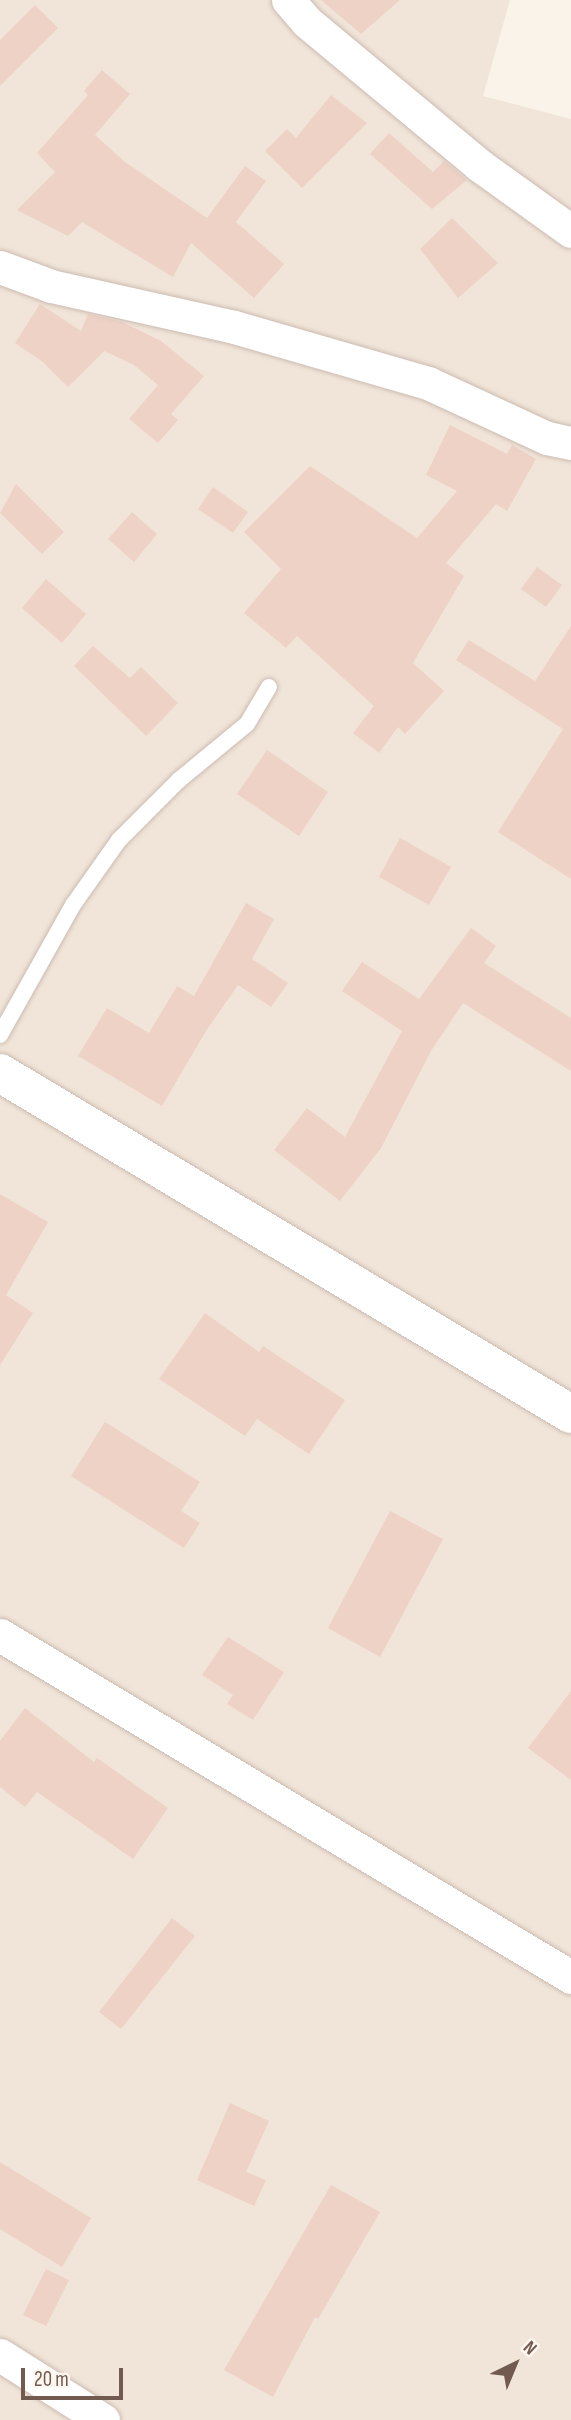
<!DOCTYPE html>
<html>
<head>
<meta charset="utf-8">
<style>
	body { margin:0 }
	#map { position:relative; width:571px; height:2420px; overflow:hidden; background:#faf3ea; font-family:"Sofia Sans Condensed",sans-serif }
	div>[style] { position:absolute }
	[style*='--x'] { left:calc(var(--x)*1px); top:calc(var(--y)*1px); width:calc(var(--w)*1px); rotate:calc(var(--a)*1deg) }
	.residential>* { inset:0; background:#f1e5d9 }
	.building>* { inset:0; background:#edd2c5 }
	.roads { filter:drop-shadow(0 0 2px #ccbbb1) drop-shadow(0 0 2px #ccbbb1) }
	.lane>* { height:16px; margin:-8px; padding:0 8px; transform-origin:8px; border-radius:8px; background:#fff }
	.street>* { height:33px; margin:-16.5px; padding:0 16.5px; transform-origin:16.5px; border-radius:16.5px; background:#fff }
	.secondary>* { height:38px; margin:-19px; padding:0 19px; transform-origin:19px; border-radius:19px; background:#fff }
	span { translate:-50% -50%; white-space:nowrap; text-align:center; line-height:1.15; -webkit-text-stroke:5px #fdf7f0; paint-order:stroke }
	.north { position:absolute; left:480px; top:2329px; width:70px; height:70px; -webkit-text-stroke:5px #fdf7f0; paint-order:stroke; rotate:43deg; font-size:19px; font-weight:700; line-height:28px; text-align:center; color:#735a50 }
	.north::after { content:''; display:block; margin:auto; width:24px; height:32px; background:#735a50; clip-path:polygon(50% 0,100% 100%,50% 72%,0 100%) }
	.scale { position:absolute; left:21px; top:2368px; width:102px; height:32px; box-sizing:border-box; border:4px solid #735a50; border-top:0; padding-left:9px; font-size:21px; line-height:24px; white-space:nowrap; color:#735a50; -webkit-text-stroke:5px #fdf7f0; paint-order:stroke }
</style>
</head>
<body>
<div id="map">
	<div class="residential">
		<i style="clip-path:polygon(0 0,510px 0,483px 96px,571px 119px,571px 2420px,0 2420px)"></i>
	</div>
	<div class="building">
		<i style="clip-path:polygon(321px 0,400px 0,361px 34px)"></i>
		<i style="clip-path:polygon(35px 5px,58px 28px,0 86px,0 40px)"></i>
		<i style="clip-path:polygon(102px 70px,130px 94px,95px 135px,125px 162px,207px 218px,245px 166px,266px 181px,236px 222px,284px 264px,254px 298px,191px 243px,173px 277px,82px 222px,68px 236px,17px 210px,55px 172px,37px 153px,88px 95px,84px 91px)"></i>
		<i style="clip-path:polygon(331px 95px,367px 123px,302px 188px,265px 151px,287px 129px,296px 138px)"></i>
		<i style="clip-path:polygon(389px 133px,433px 172px,444px 161px,467px 180px,432px 209px,370px 154px)"></i>
		<i style="clip-path:polygon(452px 218px,498px 263px,458px 298px,420px 249px)"></i>
		<i style="clip-path:polygon(40px 304px,81px 331px,88px 314px,122px 322px,161px 341px,204px 376px,171px 414px,178px 420px,158px 443px,129px 419px,158px 385px,134px 365px,104px 351px,68px 387px,43px 362px,15px 343px)"></i>
		<i style="clip-path:polygon(450px 425px,507px 454px,512px 445px,536px 459px,507px 511px,496px 504px,446px 563px,464px 576px,413px 663px,444px 691px,405px 734px,398px 727px,379px 753px,353px 733px,374px 706px,297px 636px,286px 648px,244px 613px,281px 569px,244px 532px,310px 466px,417px 538px,457px 491px,426px 475px)"></i>
		<i style="clip-path:polygon(16px 484px,64px 532px,42px 554px,0 513px)"></i>
		<i style="clip-path:polygon(213px 487px,248px 512px,233px 533px,198px 509px)"></i>
		<i style="clip-path:polygon(132px 512px,157px 534px,134px 562px,108px 539px)"></i>
		<i style="clip-path:polygon(537px 567px,562px 585px,546px 607px,521px 589px)"></i>
		<i style="clip-path:polygon(46px 579px,86px 614px,62px 643px,22px 608px)"></i>
		<i style="clip-path:polygon(571px 626px,571px 879px,498px 832px,563px 729px,456px 660px,469px 640px,535px 681px)"></i>
		<i style="clip-path:polygon(93px 646px,130px 678px,141px 667px,178px 703px,146px 736px,74px 666px)"></i>
		<i style="clip-path:polygon(267px 750px,328px 792px,299px 836px,237px 794px)"></i>
		<i style="clip-path:polygon(400px 838px,451px 867px,429px 905px,379px 877px)"></i>
		<i style="clip-path:polygon(246px 903px,274px 919px,252px 959px,288px 983px,271px 1007px,238px 985px,206px 1031px,162px 1106px,78px 1056px,107px 1008px,149px 1033px,177px 986px,194px 996px)"></i>
		<i style="clip-path:polygon(471px 928px,496px 946px,484px 963px,571px 1018px,571px 1071px,463px 1003px,431px 1051px,381px 1148px,340px 1201px,274px 1150px,307px 1108px,345px 1137px,402px 1031px,342px 991px,362px 962px,419px 999px)"></i>
		<i style="clip-path:polygon(0 1194px,48px 1222px,6px 1295px,33px 1313px,0 1365px)"></i>
		<i style="clip-path:polygon(205px 1313px,259px 1352px,263px 1346px,345px 1400px,309px 1454px,257px 1419px,245px 1436px,159px 1379px)"></i>
		<i style="clip-path:polygon(105px 1422px,200px 1482px,181px 1511px,200px 1523px,184px 1548px,71px 1476px)"></i>
		<i style="clip-path:polygon(390px 1511px,443px 1539px,380px 1657px,328px 1628px)"></i>
		<i style="clip-path:polygon(228px 1637px,284px 1672px,253px 1720px,227px 1704px,233px 1695px,202px 1675px)"></i>
		<i style="clip-path:polygon(571px 1691px,571px 1780px,528px 1748px)"></i>
		<i style="clip-path:polygon(25px 1708px,94px 1762px,97px 1758px,168px 1808px,133px 1859px,37px 1792px,25px 1807px,0 1787px,0 1741px)"></i>
		<i style="clip-path:polygon(172px 1918px,195px 1936px,121px 2029px,99px 2012px)"></i>
		<i style="clip-path:polygon(230px 2103px,269px 2121px,246px 2172px,266px 2180px,254px 2206px,197px 2180px)"></i>
		<i style="clip-path:polygon(0 2162px,91px 2218px,62px 2267px,0 2229px)"></i>
		<i style="clip-path:polygon(331px 2185px,380px 2212px,318px 2319px,315px 2317px,273px 2397px,224px 2370px)"></i>
		<i style="clip-path:polygon(46px 2269px,69px 2280px,46px 2326px,23px 2315px)"></i>
	</div>
	<div class="roads">
		<div class="lane">
			<i style="--x:0;--y:1035;--w:149;--a:-60.7"></i>
			<i style="--x:73;--y:905;--w:80;--a:-54.7"></i>
			<i style="--x:119;--y:840;--w:85;--a:-45"></i>
			<i style="--x:179;--y:780;--w:88;--a:-39.5"></i>
			<i style="--x:247;--y:724;--w:43;--a:-59.3"></i>
		</div>
		<div class="street">
			<i style="--x:288;--y:0;--w:29;--a:49"></i>
			<i style="--x:307;--y:22;--w:224;--a:39.7"></i>
			<i style="--x:479;--y:165;--w:113;--a:35.7"></i>
			<i style="--x:0;--y:267;--w:54;--a:20.4"></i>
			<i style="--x:51;--y:286;--w:188;--a:12.6"></i>
			<i style="--x:234;--y:327;--w:202;--a:16.1"></i>
			<i style="--x:428;--y:383;--w:131;--a:24.8"></i>
			<i style="--x:547;--y:438;--w:25;--a:12"></i>
			<i style="--x:0;--y:1635;--w:666;--a:30.92"></i>
			<i style="--x:0;--y:2355;--w:122;--a:32.3"></i>
		</div>
		<div class="secondary">
			<i style="--x:0;--y:1073;--w:665;--a:30.85"></i>
		</div>
	</div>
	<div class="north">N</div>
	<div class="scale">20 m</div>
</div>
</body>
</html>
